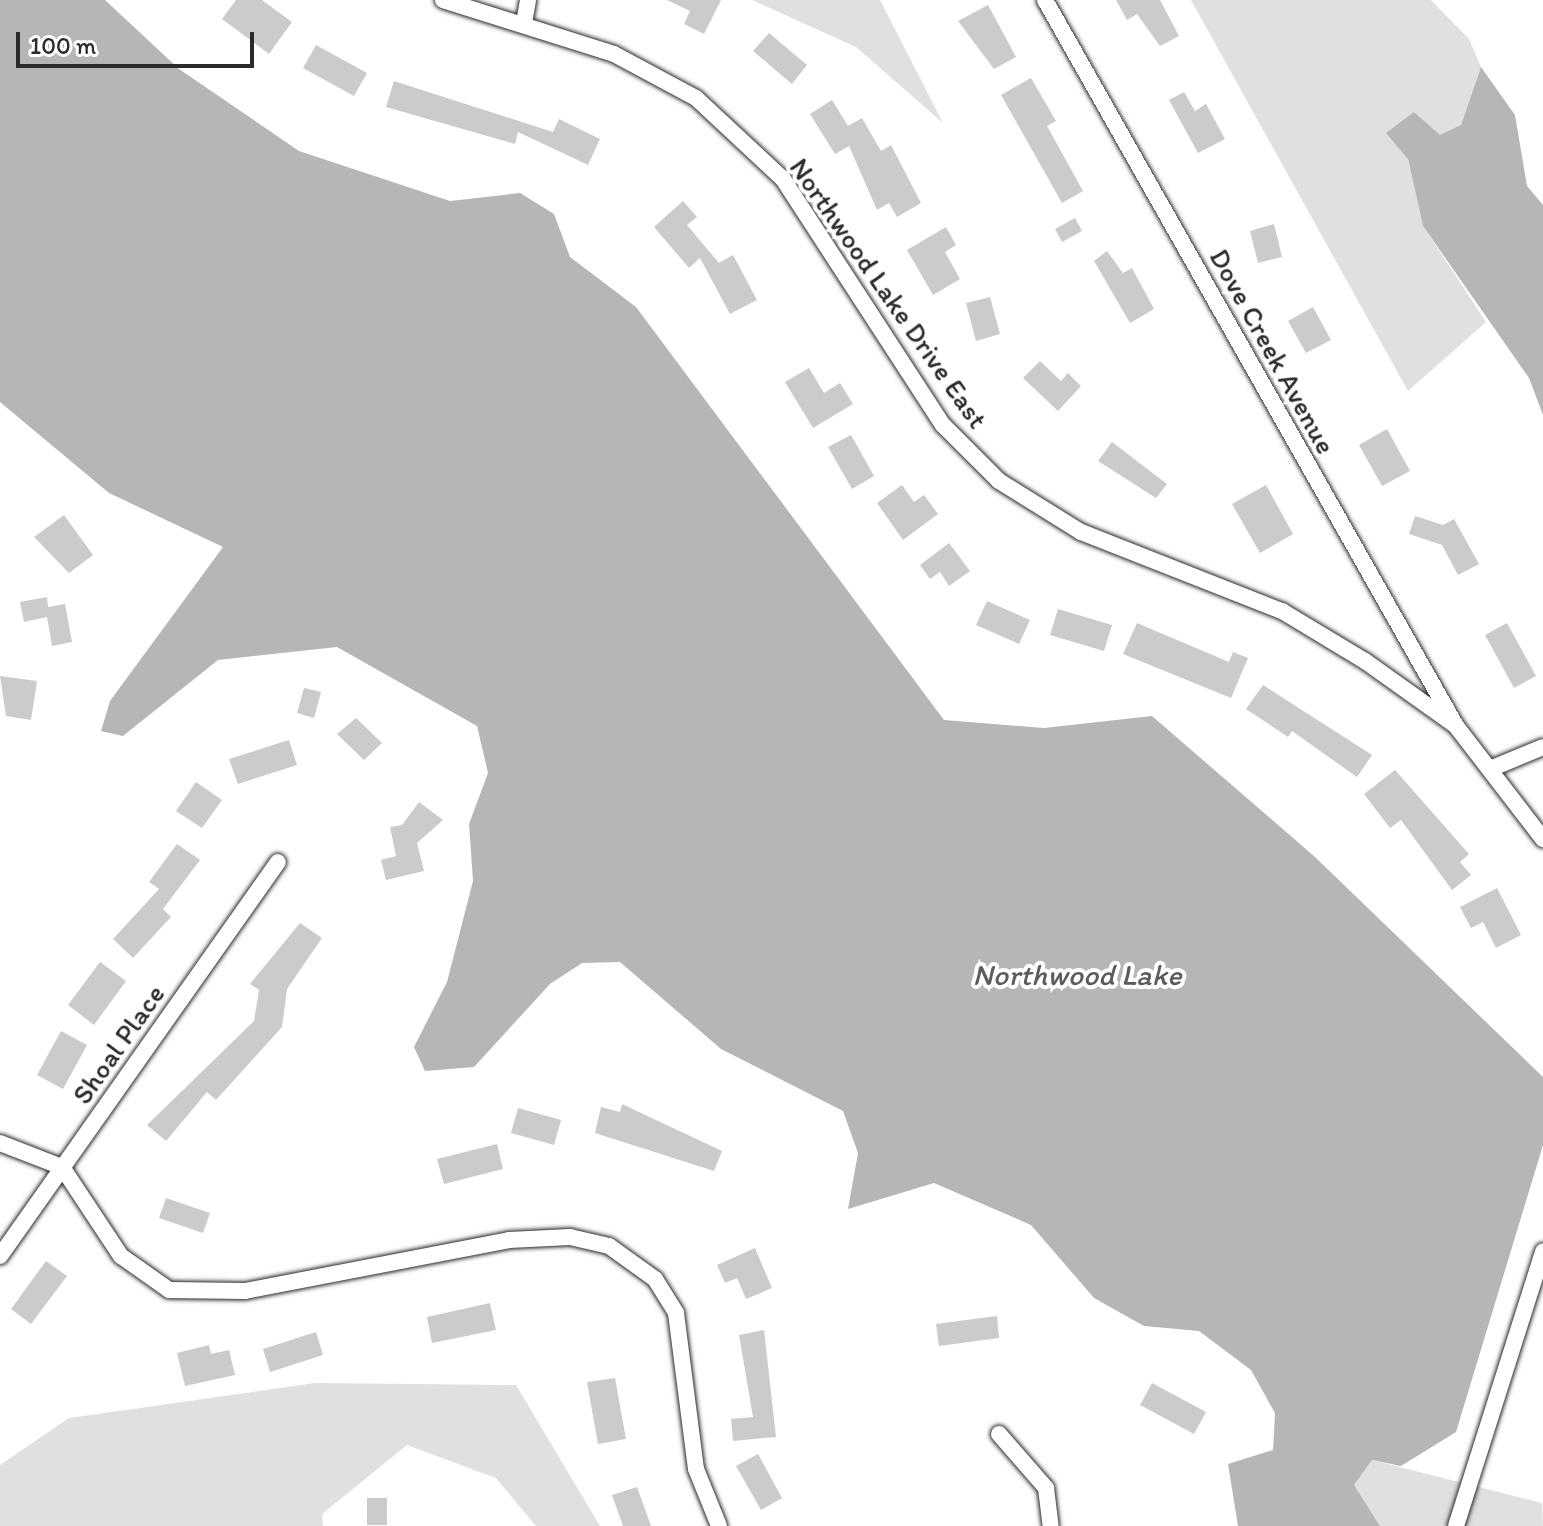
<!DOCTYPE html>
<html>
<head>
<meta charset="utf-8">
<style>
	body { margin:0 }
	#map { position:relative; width:1543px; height:1526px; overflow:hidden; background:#fff; font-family:Itim,sans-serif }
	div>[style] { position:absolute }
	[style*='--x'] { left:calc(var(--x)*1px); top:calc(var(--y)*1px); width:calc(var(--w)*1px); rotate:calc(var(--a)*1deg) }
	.green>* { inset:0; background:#e0e0e0 }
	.water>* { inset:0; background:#b6b6b6 }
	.building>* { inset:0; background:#cbcbcb }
	.roads { filter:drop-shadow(0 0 2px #2b2b2b) drop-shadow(0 0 2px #2b2b2b) }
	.minor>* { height:16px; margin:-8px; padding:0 8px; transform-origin:8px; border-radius:8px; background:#fff }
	span { translate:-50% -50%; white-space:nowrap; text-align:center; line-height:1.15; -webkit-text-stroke:8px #fff; paint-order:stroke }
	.street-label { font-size:28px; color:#2b2b2b }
	.water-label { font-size:30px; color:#5c5c5c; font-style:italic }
	.scale { position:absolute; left:16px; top:32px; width:238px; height:36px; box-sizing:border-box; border:4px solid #2b2b2b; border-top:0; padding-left:10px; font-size:24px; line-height:28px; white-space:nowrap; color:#2b2b2b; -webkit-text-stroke:6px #fff; paint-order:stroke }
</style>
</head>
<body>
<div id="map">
	<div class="green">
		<i style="clip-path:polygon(752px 0,880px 0,943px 123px,856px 47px)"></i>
		<i style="clip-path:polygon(1191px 0,1431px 0,1469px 39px,1481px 67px,1461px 125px,1408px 159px,1423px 226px,1486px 322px,1408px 391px)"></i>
		<i style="clip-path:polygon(315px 1383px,516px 1385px,600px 1526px,536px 1526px,496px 1478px,407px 1445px,322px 1514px,323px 1526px,0 1526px,0 1465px,69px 1418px)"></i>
		<i style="clip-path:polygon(1372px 1460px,1542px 1503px,1543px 1526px,1380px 1526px,1353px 1485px)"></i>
	</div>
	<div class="water">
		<i style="clip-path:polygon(0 0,105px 0,179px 69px,299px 151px,450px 201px,520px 193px,554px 214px,570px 257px,636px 307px,944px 720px,1044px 728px,1152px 716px,1315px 857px,1543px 1077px,1543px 1145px,1456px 1432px,1401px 1466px,1372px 1460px,1354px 1485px,1380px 1526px,1238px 1526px,1228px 1464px,1273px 1450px,1275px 1413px,1251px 1370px,1199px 1331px,1144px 1326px,1094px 1298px,1031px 1225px,934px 1183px,848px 1209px,858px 1153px,843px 1111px,721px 1049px,620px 962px,582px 963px,550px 984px,474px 1067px,425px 1071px,414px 1047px,447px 982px,473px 881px,469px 824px,488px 773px,477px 726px,337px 647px,218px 660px,123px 736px,101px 731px,110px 701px,223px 547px,109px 493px,0 402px)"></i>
		<i style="clip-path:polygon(1481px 67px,1515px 115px,1527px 186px,1543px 205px,1543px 415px,1529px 378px,1423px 226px,1408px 159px,1386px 133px,1414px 112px,1440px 135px,1461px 125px)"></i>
	</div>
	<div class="building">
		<i style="clip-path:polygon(236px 0,262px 0,292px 22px,269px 54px,222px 19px)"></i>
		<i style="clip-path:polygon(667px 0,721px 0,704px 34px,684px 24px,690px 11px)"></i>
		<i style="clip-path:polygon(1116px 0,1160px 0,1179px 36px,1160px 46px,1137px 14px,1127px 20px)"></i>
		<i style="clip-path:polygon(988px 5px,1016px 57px,994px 69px,958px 21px)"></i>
		<i style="clip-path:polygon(769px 33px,807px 65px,792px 84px,753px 51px)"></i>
		<i style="clip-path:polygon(316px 45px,367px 73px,354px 96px,303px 68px)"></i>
		<i style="clip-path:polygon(1031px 78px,1056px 121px,1047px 126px,1083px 191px,1062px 203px,1001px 95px)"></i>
		<i style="clip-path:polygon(394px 81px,553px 132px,559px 119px,600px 139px,588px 165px,518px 132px,515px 144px,386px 107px)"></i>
		<i style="clip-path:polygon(1184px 92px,1195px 111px,1206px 104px,1225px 139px,1198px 153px,1169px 100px)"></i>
		<i style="clip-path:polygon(832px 100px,848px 126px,862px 118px,881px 151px,891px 145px,921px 203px,897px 217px,889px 203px,877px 210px,849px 146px,835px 154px,810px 114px)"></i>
		<i style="clip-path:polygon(683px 201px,697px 217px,687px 225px,719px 263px,733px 255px,757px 300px,730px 314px,700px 258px,689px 268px,654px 227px)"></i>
		<i style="clip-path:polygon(1075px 218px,1082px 231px,1062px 242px,1055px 229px)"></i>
		<i style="clip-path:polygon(1274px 224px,1282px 257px,1258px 263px,1250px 231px)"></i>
		<i style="clip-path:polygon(946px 227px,956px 245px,945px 252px,960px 279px,933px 295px,907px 250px)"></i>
		<i style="clip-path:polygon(1107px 251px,1123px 273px,1132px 268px,1154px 309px,1130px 323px,1094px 261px)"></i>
		<i style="clip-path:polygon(990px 297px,1000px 334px,976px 341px,966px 303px)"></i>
		<i style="clip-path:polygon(1313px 307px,1331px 340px,1306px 353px,1288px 321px)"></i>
		<i style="clip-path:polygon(1040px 361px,1061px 381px,1068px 373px,1081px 386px,1058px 411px,1023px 378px)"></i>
		<i style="clip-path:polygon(809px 368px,824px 393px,840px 383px,853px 404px,813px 428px,785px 382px)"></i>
		<i style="clip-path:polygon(1387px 429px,1410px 471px,1382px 486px,1359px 445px)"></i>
		<i style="clip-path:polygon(851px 435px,874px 476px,852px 489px,828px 447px)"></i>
		<i style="clip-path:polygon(1112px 442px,1167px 484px,1156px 498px,1098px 461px)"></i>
		<i style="clip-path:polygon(902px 485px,914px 502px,924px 495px,938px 514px,903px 540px,877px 503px)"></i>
		<i style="clip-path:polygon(1266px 485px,1293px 534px,1260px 553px,1232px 504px)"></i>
		<i style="clip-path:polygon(64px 515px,93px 555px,69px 573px,34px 537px)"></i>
		<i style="clip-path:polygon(1415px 516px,1443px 525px,1454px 519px,1479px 564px,1458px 575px,1442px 545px,1409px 534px)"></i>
		<i style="clip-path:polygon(949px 543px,970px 571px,949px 586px,940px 572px,930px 579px,920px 565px)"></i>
		<i style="clip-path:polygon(47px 597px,48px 607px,65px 604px,72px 642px,52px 646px,47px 617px,24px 622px,20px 602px)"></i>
		<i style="clip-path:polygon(987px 601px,1030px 620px,1019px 644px,976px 625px)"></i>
		<i style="clip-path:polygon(1058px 609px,1112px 625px,1104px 651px,1050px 635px)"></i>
		<i style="clip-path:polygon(1137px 623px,1229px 662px,1233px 652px,1248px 658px,1231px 698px,1123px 654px)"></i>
		<i style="clip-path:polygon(1507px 623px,1536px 676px,1514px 688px,1485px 635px)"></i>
		<i style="clip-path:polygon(0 676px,37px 681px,31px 720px,6px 716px)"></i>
		<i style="clip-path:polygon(1263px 685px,1372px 755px,1357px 777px,1292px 731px,1288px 737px,1246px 709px)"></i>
		<i style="clip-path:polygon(304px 688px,321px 692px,314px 718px,297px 713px)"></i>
		<i style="clip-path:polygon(356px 718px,382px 743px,364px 760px,337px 734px)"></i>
		<i style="clip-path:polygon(289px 740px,297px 765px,238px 784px,229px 759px)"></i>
		<i style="clip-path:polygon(1395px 770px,1469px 854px,1460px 862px,1471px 875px,1452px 890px,1401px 820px,1390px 828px,1364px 794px)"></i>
		<i style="clip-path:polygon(196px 782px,222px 800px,202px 828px,176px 811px)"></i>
		<i style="clip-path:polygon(419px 802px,443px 820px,417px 843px,424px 871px,386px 880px,381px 860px,396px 856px,390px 827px,402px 825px)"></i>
		<i style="clip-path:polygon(177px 844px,200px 860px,163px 909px,171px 917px,133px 958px,113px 939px,159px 889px,149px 882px)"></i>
		<i style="clip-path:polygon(1497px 888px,1521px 935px,1496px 948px,1483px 922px,1471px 928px,1460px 907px)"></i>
		<i style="clip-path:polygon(300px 923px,322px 938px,287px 989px,282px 1027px,216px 1100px,207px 1092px,166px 1141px,147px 1125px,254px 1021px,259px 990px,250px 984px)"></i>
		<i style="clip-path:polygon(100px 962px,126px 981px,94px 1025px,68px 1005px)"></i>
		<i style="clip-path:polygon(61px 1031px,87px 1045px,63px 1089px,37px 1075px)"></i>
		<i style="clip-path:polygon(622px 1104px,722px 1151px,714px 1171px,595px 1133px,601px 1107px,620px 1112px)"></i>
		<i style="clip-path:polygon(518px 1108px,561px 1120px,554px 1145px,511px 1133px)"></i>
		<i style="clip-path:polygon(497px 1144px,503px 1169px,444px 1184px,437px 1159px)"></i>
		<i style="clip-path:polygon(166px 1198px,210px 1213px,203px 1233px,159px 1218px)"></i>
		<i style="clip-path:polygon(755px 1248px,772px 1288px,746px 1299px,737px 1278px,725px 1283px,717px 1265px)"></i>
		<i style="clip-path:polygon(46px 1261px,67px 1276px,31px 1324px,11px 1309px)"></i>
		<i style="clip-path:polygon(490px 1303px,496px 1330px,432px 1343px,427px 1317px)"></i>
		<i style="clip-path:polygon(997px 1316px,999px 1338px,939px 1346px,936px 1324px)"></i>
		<i style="clip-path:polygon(764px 1330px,776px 1437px,733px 1441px,731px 1419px,753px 1417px,739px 1335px)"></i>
		<i style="clip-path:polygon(316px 1332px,323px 1355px,270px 1372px,263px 1349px)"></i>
		<i style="clip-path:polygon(209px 1345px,211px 1354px,229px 1350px,235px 1375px,185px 1386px,177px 1353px)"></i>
		<i style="clip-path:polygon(615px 1378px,626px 1439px,598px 1444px,587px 1382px)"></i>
		<i style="clip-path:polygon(1152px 1383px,1206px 1412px,1194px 1434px,1140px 1405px)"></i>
		<i style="clip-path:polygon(758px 1454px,782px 1498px,761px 1510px,736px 1466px)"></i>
		<i style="clip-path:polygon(637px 1487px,651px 1526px,623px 1526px,612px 1495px)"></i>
		<i style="clip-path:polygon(367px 1498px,387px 1498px,387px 1525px,367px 1525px)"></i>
	</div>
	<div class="roads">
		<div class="minor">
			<i style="--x:443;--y:0;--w:179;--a:17.5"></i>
			<i style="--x:614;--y:54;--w:93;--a:28.2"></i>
			<i style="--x:696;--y:98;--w:119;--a:43"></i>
			<i style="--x:783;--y:179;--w:293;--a:57"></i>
			<i style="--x:943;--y:425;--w:79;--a:45"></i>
			<i style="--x:999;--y:481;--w:97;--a:31.9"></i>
			<i style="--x:1081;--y:532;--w:216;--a:21.5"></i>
			<i style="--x:1282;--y:611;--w:97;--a:31.1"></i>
			<i style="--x:1365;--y:661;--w:112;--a:35.5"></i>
			<i style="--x:1456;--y:726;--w:143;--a:52.4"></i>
			<i style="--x:1045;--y:0;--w:832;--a:60.48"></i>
			<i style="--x:524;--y:23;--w:23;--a:-80"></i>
			<i style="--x:1490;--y:769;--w:57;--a:-22.5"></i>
			<i style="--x:0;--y:1143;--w:66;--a:21.2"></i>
			<i style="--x:62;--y:1167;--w:107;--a:56.5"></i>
			<i style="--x:121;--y:1256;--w:59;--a:35.3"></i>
			<i style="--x:169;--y:1290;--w:76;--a:0.8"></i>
			<i style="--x:245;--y:1291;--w:269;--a:-10.9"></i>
			<i style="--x:509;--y:1240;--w:61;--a:-2.8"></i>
			<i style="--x:570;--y:1237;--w:40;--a:13"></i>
			<i style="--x:609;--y:1246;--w:57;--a:35.7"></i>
			<i style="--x:655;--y:1279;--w:40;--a:58"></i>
			<i style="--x:676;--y:1313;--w:157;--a:82.7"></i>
			<i style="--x:696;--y:1469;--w:61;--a:68"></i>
			<i style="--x:0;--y:1256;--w:482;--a:-54.8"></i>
			<i style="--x:999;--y:1434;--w:72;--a:49"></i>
			<i style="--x:1046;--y:1488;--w:38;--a:83"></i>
			<i style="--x:1456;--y:1526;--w:288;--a:-72.4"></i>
		</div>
	</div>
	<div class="street-label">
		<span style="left:889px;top:293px;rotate:55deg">Northwood Lake Drive East</span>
		<span style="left:1273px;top:351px;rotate:61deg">Dove Creek Avenue</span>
		<span style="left:118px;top:1044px;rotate:-55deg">Shoal Place</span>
	</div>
	<div class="water-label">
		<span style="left:1077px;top:975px">Northwood Lake</span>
	</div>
	<div class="scale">100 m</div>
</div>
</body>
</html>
